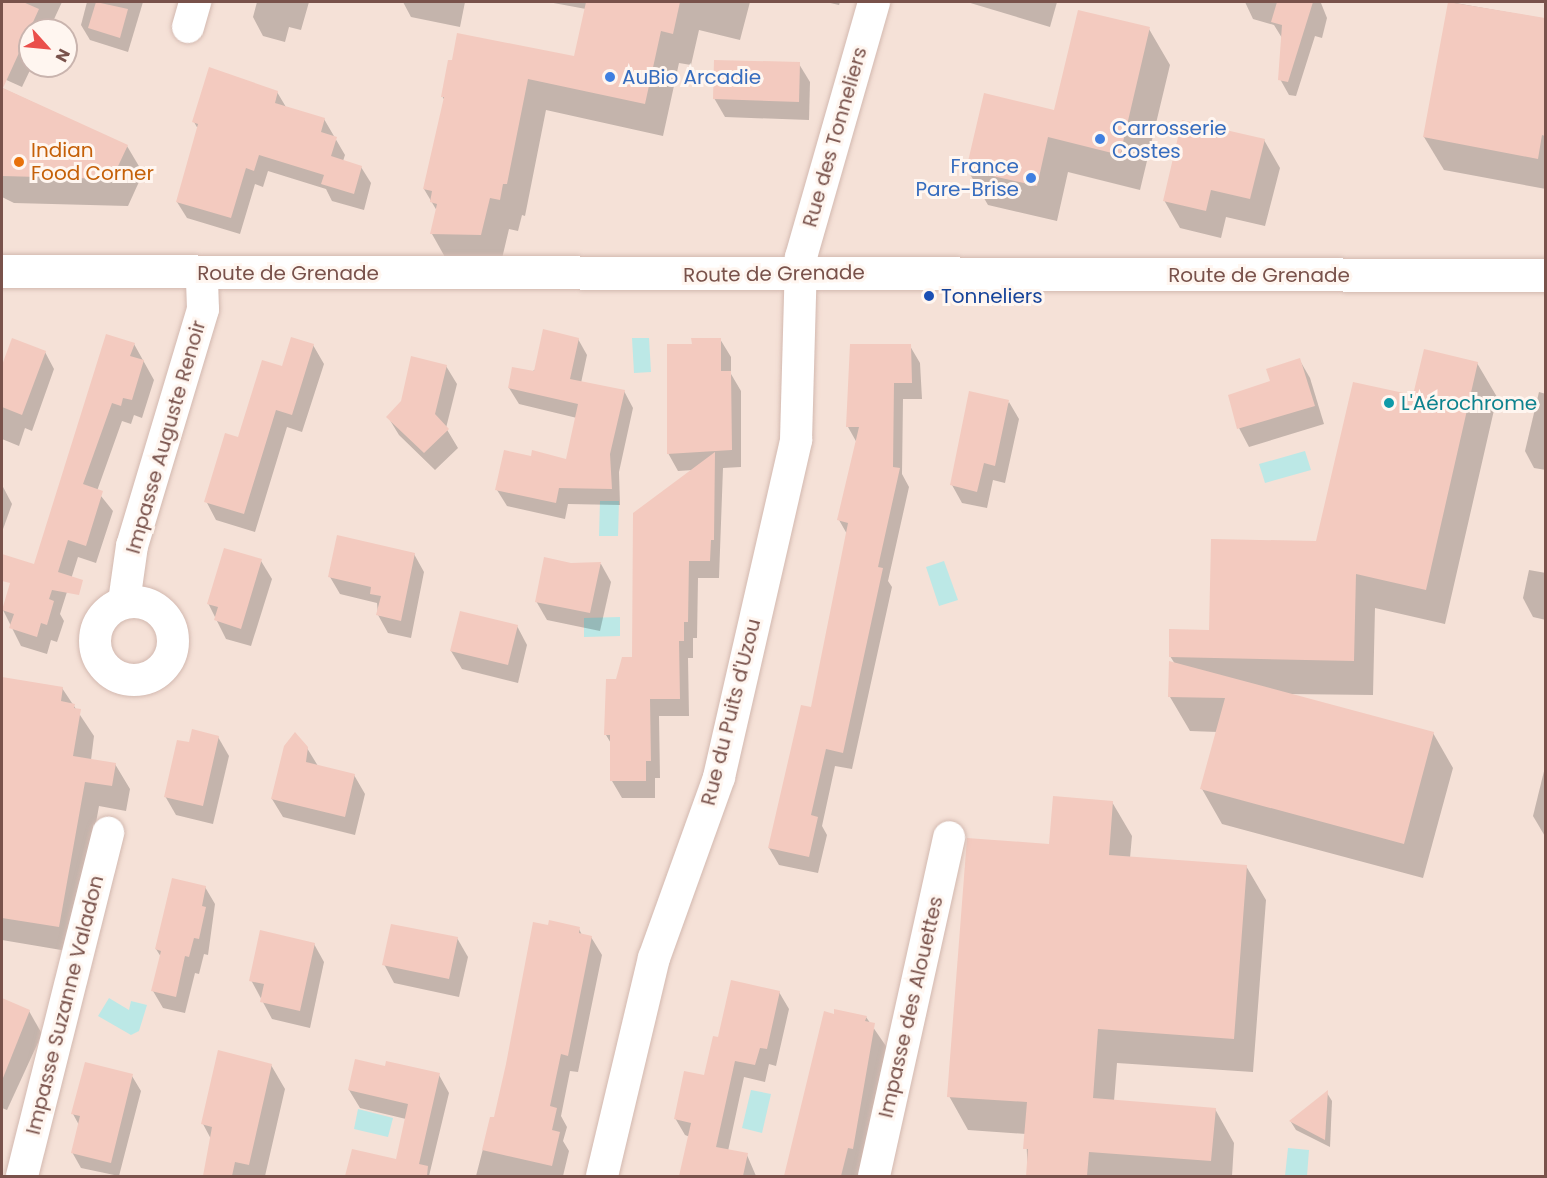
<!DOCTYPE html>
<html>
<head>
<meta charset="utf-8">
<style>
	body { margin:0 }
	#map { position:relative; width:1547px; height:1178px; overflow:hidden; background:#fdf1e9; font-family:Poppins,sans-serif }
	div>[style] { position:absolute }
	[style*='--x'] { left:calc(var(--x)*1px); top:calc(var(--y)*1px); width:calc(var(--w)*1px); rotate:calc(var(--a)*1deg) }
	.residential>* { inset:0; background:#f5e1d7 }
	.water>* { inset:0; background:#bce8e6 }
	.shadow>* { inset:0; background:#0003 }
	.building>* { inset:0; background:#f3cabf }
	.roads { filter:drop-shadow(0 0 2px #d3b9b0) drop-shadow(0 0 2px #d3b9b0) }
	.street>* { height:32px; margin:-16px; padding:0 16px; transform-origin:16px; border-radius:16px; background:#fff }
	.street>.ring { margin:-16px; padding:0; box-sizing:content-box; background:none; border:32px solid #fff; border-radius:50% }
	.secondary>* { height:33px; margin:-16.5px; padding:0 16.5px; transform-origin:16.5px; border-radius:16.5px; background:#fff }
	.dots>* { width:16px; height:16px; translate:-50% -50%; box-sizing:border-box; border:3px solid #fff6f0; border-radius:50% }
	span { translate:-50% -50%; white-space:nowrap; text-align:center; line-height:1.15; -webkit-text-stroke:6px #fff6f0; paint-order:stroke }
	.shop-label { font-size:20px; color:#366cbe }
	.left { translate:0 -50%; text-align:left }
	.right { translate:-100% -50%; text-align:right }
	.street-label { font-size:20px; color:#79524b }
	.food-label { font-size:20px; color:#c56008 }
	.transit-label { font-size:20px; color:#164399 }
	.culture-label { font-size:20px; color:#0d838f }
	.frame { position:absolute; inset:0; border:3px solid #79524b; pointer-events:none }
	.north { position:absolute; left:18px; top:18px; width:60px; height:60px; box-sizing:border-box; background:#fff6f0; border:2px solid #c9b4ae; border-radius:50%; rotate:117deg; font-size:16px; font-weight:700; line-height:24px; text-align:center; color:#79524b }
	.north::after { content:''; display:block; margin:auto; width:21px; height:27px; background:#ea4f4b; clip-path:polygon(50% 0,100% 100%,50% 72%,0 100%) }
</style>
</head>
<body>
<div id="map">
	<div class="residential">
		<i style="clip-path:polygon(evenodd,2px 2px,1545px 2px,1545px 1176px,2px 1176px,2px 2px,30px 30px,66px 30px,66px 66px,30px 66px,30px 30px)"></i>
	</div>
	<div class="water">
		<i style="clip-path:polygon(632px 338px,649px 338px,651px 372px,634px 373px)"></i>
		<i style="clip-path:polygon(1305px 451px,1311px 470px,1265px 483px,1259px 464px)"></i>
		<i style="clip-path:polygon(600px 501px,619px 501px,618px 536px,599px 536px)"></i>
		<i style="clip-path:polygon(944px 561px,958px 600px,939px 606px,926px 567px)"></i>
		<i style="clip-path:polygon(620px 617px,620px 636px,584px 637px,584px 618px)"></i>
		<i style="clip-path:polygon(109px 998px,129px 1010px,131px 1001px,147px 1005px,139px 1031px,131px 1035px,98px 1016px)"></i>
		<i style="clip-path:polygon(751px 1090px,771px 1094px,762px 1133px,742px 1128px)"></i>
		<i style="clip-path:polygon(358px 1109px,393px 1118px,388px 1137px,354px 1129px)"></i>
		<i style="clip-path:polygon(1288px 1148px,1309px 1150px,1307px 1176px,1285px 1176px)"></i>
	</div>
	<div class="shadow">
		<i style="clip-path:polygon(2px 2px,62px 2px,49px 30px,30px 30px,32px 66px,22px 87px,2px 78px)"></i>
		<i style="clip-path:polygon(87px 2px,143px 2px,128px 52px,90px 40px,81px 25px)"></i>
		<i style="clip-path:polygon(257px 2px,309px 2px,301px 30px,289px 27px,285px 42px,263px 36px,253px 17px)"></i>
		<i style="clip-path:polygon(403px 2px,465px 2px,460px 27px,411px 17px)"></i>
		<i style="clip-path:polygon(548px 2px,750px 2px,740px 40px,699px 30px,691px 65px,679px 63px,663px 136px,546px 110px,525px 216px,522px 215px,518px 231px,509px 229px,500px 267px,450px 266px,432px 234px,437px 211px,424px 189px,445px 101px,442px 96px,575px 57px,586px 9px)"></i>
		<i style="clip-path:polygon(826px 2px,840px 2px,839px 5px)"></i>
		<i style="clip-path:polygon(967px 2px,1057px 2px,1050px 27px)"></i>
		<i style="clip-path:polygon(1245px 2px,1321px 3px,1327px 18px,1322px 38px,1315px 36px,1296px 96px,1289px 95px,1280px 79px,1282px 38px,1274px 25px,1253px 19px)"></i>
		<i style="clip-path:polygon(1450px 2px,1546px 19px,1546px 189px,1444px 170px,1424px 137px)"></i>
		<i style="clip-path:polygon(1149px 29px,1170px 65px,1140px 190px,1068px 172px,1057px 221px,988px 205px,967px 169px,1055px 112px)"></i>
		<i style="clip-path:polygon(799px 64px,810px 82px,809px 120px,725px 117px,714px 98px)"></i>
		<i style="clip-path:polygon(2px 88px,127px 146px,143px 173px,128px 206px,14px 203px,2px 197px)"></i>
		<i style="clip-path:polygon(277px 92px,286px 107px,324px 119px,345px 155px,343px 161px,361px 167px,371px 183px,364px 210px,332px 201px,326px 189px,268px 171px,263px 187px,255px 184px,240px 234px,187px 218px,177px 202px,198px 129px,194px 122px)"></i>
		<i style="clip-path:polygon(1264px 140px,1280px 168px,1265px 226px,1226px 217px,1221px 238px,1180px 228px,1164px 200px)"></i>
		<i style="clip-path:polygon(578px 339px,587px 355px,581px 383px,624px 391px,633px 408px,619px 472px,620px 505px,568px 504px,565px 519px,507px 506px,497px 490px,532px 458px,567px 460px,577px 418px,519px 404px,509px 388px)"></i>
		<i style="clip-path:polygon(720px 339px,731px 357px,731px 374px,741px 391px,741px 467px,723px 468px,719px 578px,698px 578px,697px 638px,693px 638px,693px 658px,688px 658px,689px 716px,659px 716px,660px 778px,655px 778px,655px 798px,622px 798px,612px 781px,612px 745px,606px 735px,617px 680px,633px 659px,693px 470px,678px 471px,668px 453px,693px 345px)"></i>
		<i style="clip-path:polygon(13px 340px,45px 352px,54px 369px,32px 431px,25px 428px,19px 446px,2px 439px,2px 371px)"></i>
		<i style="clip-path:polygon(134px 344px,154px 380px,142px 418px,134px 415px,131px 424px,122px 421px,97px 491px,113px 511px,96px 563px,78px 557px,60px 614px,64px 621px,57px 642px,51px 640px,47px 654px,21px 646px,3px 610px,35px 566px)"></i>
		<i style="clip-path:polygon(313px 345px,324px 364px,302px 432px,287px 427px,255px 532px,216px 520px,206px 501px,239px 439px,283px 368px)"></i>
		<i style="clip-path:polygon(910px 346px,920px 363px,922px 399px,903px 399px,902px 474px,909px 487px,888px 581px,892px 587px,852px 769px,835px 766px,822px 826px,827px 835px,818px 873px,779px 865px,769px 848px,812px 709px,847px 534px,839px 520px,857px 443px,848px 427px)"></i>
		<i style="clip-path:polygon(1299px 359px,1310px 378px,1324px 424px,1249px 447px,1239px 428px,1271px 382px)"></i>
		<i style="clip-path:polygon(1477px 363px,1497px 397px,1445px 624px,1375px 608px,1373px 695px,1288px 694px,1433px 733px,1453px 768px,1423px 878px,1222px 824px,1202px 789px,1218px 732px,1190px 731px,1170px 697px,1175px 664px,1170px 656px,1211px 631px,1317px 543px,1414px 397px)"></i>
		<i style="clip-path:polygon(446px 366px,457px 384px,446px 428px,458px 448px,435px 470px,399px 435px,388px 417px)"></i>
		<i style="clip-path:polygon(1539px 392px,1546px 394px,1546px 470px,1534px 468px,1525px 451px)"></i>
		<i style="clip-path:polygon(1009px 402px,1019px 419px,1005px 483px,993px 480px,987px 508px,962px 503px,952px 485px)"></i>
		<i style="clip-path:polygon(2px 485px,12px 504px,2px 532px)"></i>
		<i style="clip-path:polygon(414px 554px,424px 572px,411px 638px,388px 633px,378px 615px,377px 603px,340px 594px,330px 577px)"></i>
		<i style="clip-path:polygon(261px 561px,272px 579px,251px 646px,226px 639px,208px 603px)"></i>
		<i style="clip-path:polygon(571px 564px,601px 564px,611px 582px,600px 631px,547px 620px,536px 601px)"></i>
		<i style="clip-path:polygon(1529px 570px,1546px 573px,1546px 620px,1533px 617px,1523px 598px)"></i>
		<i style="clip-path:polygon(517px 626px,527px 645px,518px 683px,462px 669px,451px 651px)"></i>
		<i style="clip-path:polygon(2px 678px,62px 688px,94px 736px,91px 760px,115px 764px,130px 789px,126px 811px,99px 806px,73px 952px,2px 940px)"></i>
		<i style="clip-path:polygon(218px 737px,229px 756px,213px 824px,176px 815px,165px 796px)"></i>
		<i style="clip-path:polygon(307px 748px,318px 766px,354px 775px,365px 794px,355px 835px,283px 817px,272px 799px)"></i>
		<i style="clip-path:polygon(1546px 763px,1546px 838px,1533px 816px)"></i>
		<i style="clip-path:polygon(1112px 802px,1132px 836px,1130px 858px,1246px 866px,1266px 900px,1253px 1072px,1117px 1063px,1114px 1101px,1215px 1109px,1234px 1143px,1232px 1176px,1028px 1176px,1026px 1134px,968px 1130px,949px 1096px,1050px 846px)"></i>
		<i style="clip-path:polygon(205px 887px,215px 904px,208px 955px,204px 954px,199px 974px,195px 973px,185px 1013px,163px 1008px,153px 991px,161px 957px,156px 949px)"></i>
		<i style="clip-path:polygon(579px 929px,582px 935px,591px 937px,602px 955px,578px 1072px,570px 1071px,561px 1116px,567px 1127px,563px 1141px,569px 1151px,563px 1176px,476px 1176px,491px 1118px,496px 1119px)"></i>
		<i style="clip-path:polygon(457px 938px,468px 957px,459px 997px,394px 983px,384px 964px)"></i>
		<i style="clip-path:polygon(314px 944px,324px 962px,310px 1028px,272px 1019px,251px 980px)"></i>
		<i style="clip-path:polygon(779px 992px,789px 1009px,776px 1066px,769px 1064px,765px 1082px,744px 1077px,728px 1151px,747px 1155px,756px 1176px,682px 1176px,690px 1137px,685px 1135px,675px 1118px,705px 1077px,719px 1039px)"></i>
		<i style="clip-path:polygon(2px 1000px,29px 1011px,42px 1034px,7px 1110px,2px 1108px)"></i>
		<i style="clip-path:polygon(866px 1017px,888px 1049px,861px 1176px,787px 1176px)"></i>
		<i style="clip-path:polygon(271px 1065px,285px 1089px,265px 1176px,204px 1176px,211px 1139px,203px 1124px)"></i>
		<i style="clip-path:polygon(386px 1067px,439px 1075px,449px 1093px,429px 1176px,407px 1176px,397px 1159px,406px 1119px,360px 1108px,349px 1090px)"></i>
		<i style="clip-path:polygon(132px 1076px,141px 1091px,119px 1176px,81px 1168px,72px 1152px,79px 1125px,73px 1114px)"></i>
		<i style="clip-path:polygon(1327px 1093px,1332px 1101px,1330px 1147px,1296px 1130px,1291px 1122px)"></i>
	</div>
	<div class="building">
		<i style="clip-path:polygon(2px 2px,23px 2px,39px 9px,3px 88px,128px 145px,112px 179px,2px 176px)"></i>
		<i style="clip-path:polygon(96px 2px,128px 9px,120px 38px,88px 28px)"></i>
		<i style="clip-path:polygon(586px 2px,680px 2px,673px 34px,661px 31px,645px 104px,528px 79px,507px 184px,503px 184px,500px 200px,490px 198px,481px 235px,430px 234px,437px 204px,430px 202px,432px 191px,423px 189px,444px 97px,441px 97px,448px 60px,452px 60px,457px 33px,574px 56px)"></i>
		<i style="clip-path:polygon(1277px 2px,1313px 2px,1288px 82px,1278px 80px,1282px 25px,1271px 22px)"></i>
		<i style="clip-path:polygon(1448px 2px,1545px 18px,1545px 136px,1542px 135px,1538px 159px,1423px 137px)"></i>
		<i style="clip-path:polygon(1078px 10px,1150px 27px,1120px 155px,1048px 137px,1037px 186px,966px 170px,984px 93px,1054px 110px)"></i>
		<i style="clip-path:polygon(714px 60px,800px 62px,799px 102px,713px 99px)"></i>
		<i style="clip-path:polygon(209px 67px,278px 91px,275px 103px,325px 118px,321px 132px,337px 137px,331px 156px,362px 166px,354px 194px,321px 184px,324px 175px,259px 155px,254px 171px,246px 168px,231px 218px,176px 202px,198px 124px,192px 122px)"></i>
		<i style="clip-path:polygon(1182px 120px,1265px 139px,1250px 199px,1211px 190px,1206px 211px,1163px 201px)"></i>
		<i style="clip-path:polygon(543px 329px,579px 338px,570px 379px,625px 390px,610px 454px,612px 489px,559px 488px,556px 503px,495px 490px,504px 450px,531px 456px,532px 450px,566px 459px,578px 404px,508px 388px,512px 367px,534px 371px)"></i>
		<i style="clip-path:polygon(106px 334px,135px 343px,130px 356px,144px 360px,132px 400px,123px 398px,121px 406px,112px 403px,83px 484px,103px 491px,86px 546px,68px 540px,58px 572px,83px 580px,79px 595px,52px 590px,49px 599px,54px 601px,47px 625px,41px 623px,37px 637px,9px 628px,14px 614px,2px 610px,10px 583px,2px 581px,2px 554px,34px 564px)"></i>
		<i style="clip-path:polygon(291px 337px,314px 344px,292px 415px,276px 410px,244px 514px,204px 502px,225px 433px,238px 437px,262px 360px,282px 366px)"></i>
		<i style="clip-path:polygon(12px 338px,46px 351px,22px 415px,2px 407px,2px 365px)"></i>
		<i style="clip-path:polygon(691px 338px,721px 338px,721px 371px,731px 371px,732px 450px,667px 454px,667px 344px,692px 344px)"></i>
		<i style="clip-path:polygon(850px 344px,911px 344px,912px 383px,894px 383px,893px 467px,900px 468px,878px 567px,883px 568px,843px 753px,826px 749px,811px 815px,818px 817px,809px 857px,768px 848px,801px 705px,811px 707px,848px 523px,837px 520px,859px 427px,846px 427px)"></i>
		<i style="clip-path:polygon(1424px 349px,1478px 362px,1426px 590px,1356px 574px,1354px 661px,1169px 657px,1169px 629px,1209px 630px,1211px 539px,1316px 541px,1353px 382px,1413px 395px)"></i>
		<i style="clip-path:polygon(411px 356px,447px 365px,435px 414px,449px 429px,424px 453px,386px 417px,401px 401px)"></i>
		<i style="clip-path:polygon(1300px 358px,1315px 406px,1237px 429px,1228px 395px,1270px 381px,1266px 369px)"></i>
		<i style="clip-path:polygon(969px 391px,1009px 400px,995px 466px,984px 463px,977px 492px,950px 485px)"></i>
		<i style="clip-path:polygon(715px 452px,714px 540px,711px 540px,710px 561px,689px 561px,688px 622px,684px 622px,684px 641px,679px 641px,680px 699px,650px 699px,651px 761px,646px 761px,646px 781px,610px 781px,610px 735px,604px 735px,606px 679px,616px 679px,622px 657px,632px 657px,633px 513px)"></i>
		<i style="clip-path:polygon(337px 535px,415px 553px,401px 621px,376px 615px,381px 596px,370px 594px,371px 587px,328px 577px)"></i>
		<i style="clip-path:polygon(224px 548px,262px 559px,241px 629px,214px 620px,218px 607px,207px 604px)"></i>
		<i style="clip-path:polygon(544px 557px,571px 563px,601px 562px,590px 613px,535px 602px)"></i>
		<i style="clip-path:polygon(460px 611px,518px 625px,508px 665px,450px 651px)"></i>
		<i style="clip-path:polygon(1169px 661px,1434px 732px,1404px 844px,1200px 789px,1225px 698px,1168px 697px)"></i>
		<i style="clip-path:polygon(2px 677px,63px 687px,61px 701px,75px 704px,74px 708px,81px 709px,73px 756px,116px 763px,112px 786px,85px 782px,59px 927px,2px 918px)"></i>
		<i style="clip-path:polygon(192px 729px,219px 736px,203px 806px,164px 797px,177px 740px,189px 742px)"></i>
		<i style="clip-path:polygon(295px 732px,308px 747px,306px 762px,355px 774px,345px 817px,271px 799px,284px 746px)"></i>
		<i style="clip-path:polygon(1053px 796px,1113px 801px,1109px 855px,1247px 865px,1234px 1039px,1098px 1029px,1093px 1098px,1216px 1108px,1211px 1161px,1089px 1152px,1087px 1176px,1026px 1176px,1028px 1149px,1023px 1149px,1027px 1102px,947px 1097px,967px 838px,1049px 844px)"></i>
		<i style="clip-path:polygon(172px 878px,206px 886px,202px 906px,206px 907px,199px 939px,194px 938px,189px 957px,185px 956px,176px 997px,151px 991px,161px 951px,155px 949px)"></i>
		<i style="clip-path:polygon(549px 920px,580px 927px,579px 933px,592px 936px,568px 1056px,561px 1054px,550px 1106px,557px 1108px,552px 1130px,560px 1132px,552px 1166px,482px 1150px,490px 1117px,494px 1117px,506px 1064px,533px 922px,548px 925px)"></i>
		<i style="clip-path:polygon(391px 924px,458px 937px,449px 979px,382px 965px)"></i>
		<i style="clip-path:polygon(260px 930px,315px 943px,300px 1011px,260px 1002px,264px 984px,249px 981px)"></i>
		<i style="clip-path:polygon(731px 980px,780px 991px,767px 1049px,760px 1048px,755px 1065px,735px 1061px,716px 1147px,748px 1153px,743px 1176px,679px 1176px,691px 1123px,674px 1119px,684px 1071px,704px 1075px,713px 1036px,718px 1037px)"></i>
		<i style="clip-path:polygon(2px 998px,30px 1010px,3px 1078px,2px 1078px)"></i>
		<i style="clip-path:polygon(834px 1009px,867px 1016px,865px 1021px,875px 1023px,853px 1149px,848px 1148px,841px 1176px,784px 1176px,824px 1011px,834px 1014px)"></i>
		<i style="clip-path:polygon(218px 1050px,272px 1064px,249px 1165px,235px 1162px,232px 1176px,203px 1176px,212px 1127px,201px 1124px)"></i>
		<i style="clip-path:polygon(355px 1059px,385px 1066px,386px 1061px,440px 1073px,419px 1164px,428px 1166px,427px 1176px,345px 1176px,352px 1149px,396px 1159px,408px 1104px,348px 1090px)"></i>
		<i style="clip-path:polygon(85px 1062px,133px 1074px,111px 1163px,71px 1153px,80px 1116px,71px 1114px)"></i>
		<i style="clip-path:polygon(1328px 1090px,1325px 1140px,1289px 1121px)"></i>
	</div>
	<div class="roads">
		<div class="street">
			<i style="--x:188;--y:27;--w:26;--a:-74"></i>
			<i style="--x:124;--y:602;--w:57;--a:-81.9"></i>
			<i style="--x:132;--y:546;--w:247;--a:-73.3"></i>
			<i style="--x:203;--y:309;--w:37;--a:-92"></i>
			<i class="ring" style="left:95px;top:602px;width:46px;height:46px"></i>
			<i style="--x:22;--y:1176;--w:354;--a:-75.9"></i>
			<i style="--x:602;--y:1176;--w:224;--a:-76.6"></i>
			<i style="--x:654;--y:958;--w:192;--a:-70.2"></i>
			<i style="--x:719;--y:777;--w:346;--a:-77.1"></i>
			<i style="--x:796;--y:440;--w:183;--a:-88.4"></i>
			<i style="--x:801;--y:257;--w:265;--a:-74"></i>
			<i style="--x:874;--y:1176;--w:347;--a:-77.5"></i>
		</div>
		<div class="secondary">
			<i style="--x:2;--y:271;--w:1544;--a:0.15"></i>
		</div>
	</div>
	<div class="dots">
		<i style="left:610px;top:77px;background:#3f7fe0"></i>
		<i style="left:1100px;top:139px;background:#3f7fe0"></i>
		<i style="left:19px;top:162px;background:#e8710a"></i>
		<i style="left:1031px;top:178px;background:#3f7fe0"></i>
		<i style="left:929px;top:296px;background:#1a4fb4"></i>
		<i style="left:1389px;top:403px;background:#0f9aa8"></i>
	</div>
	<div class="shop-label">
		<span class="left" style="left:622px;top:77px">AuBio Arcadie</span>
		<span class="left" style="left:1112px;top:140px">Carrosserie<br>Costes</span>
		<span class="right" style="left:1019px;top:178px">France<br>Pare-Brise</span>
	</div>
	<div class="street-label">
		<span style="left:835px;top:137px;rotate:-74deg">Rue des Tonneliers</span>
		<span style="left:288px;top:273px">Route de Grenade</span>
		<span style="left:774px;top:274px;rotate:-1deg">Route de Grenade</span>
		<span style="left:1259px;top:275px">Route de Grenade</span>
		<span style="left:166px;top:437px;rotate:-74deg">Impasse Auguste Renoir</span>
		<span style="left:731px;top:712px;rotate:-76deg">Rue du Puits d'Uzou</span>
		<span style="left:65px;top:1005px;rotate:-76deg">Impasse Suzanne Valadon</span>
		<span style="left:911px;top:1007px;rotate:-77deg">Impasse des Alouettes</span>
	</div>
	<div class="food-label">
		<span class="left" style="left:31px;top:162px">Indian<br>Food Corner</span>
	</div>
	<div class="transit-label">
		<span class="left" style="left:941px;top:296px">Tonneliers</span>
	</div>
	<div class="culture-label">
		<span class="left" style="left:1401px;top:403px">L'Aérochrome</span>
	</div>
	<div class="frame"></div>
	<div class="north">N</div>
</div>
</body>
</html>
